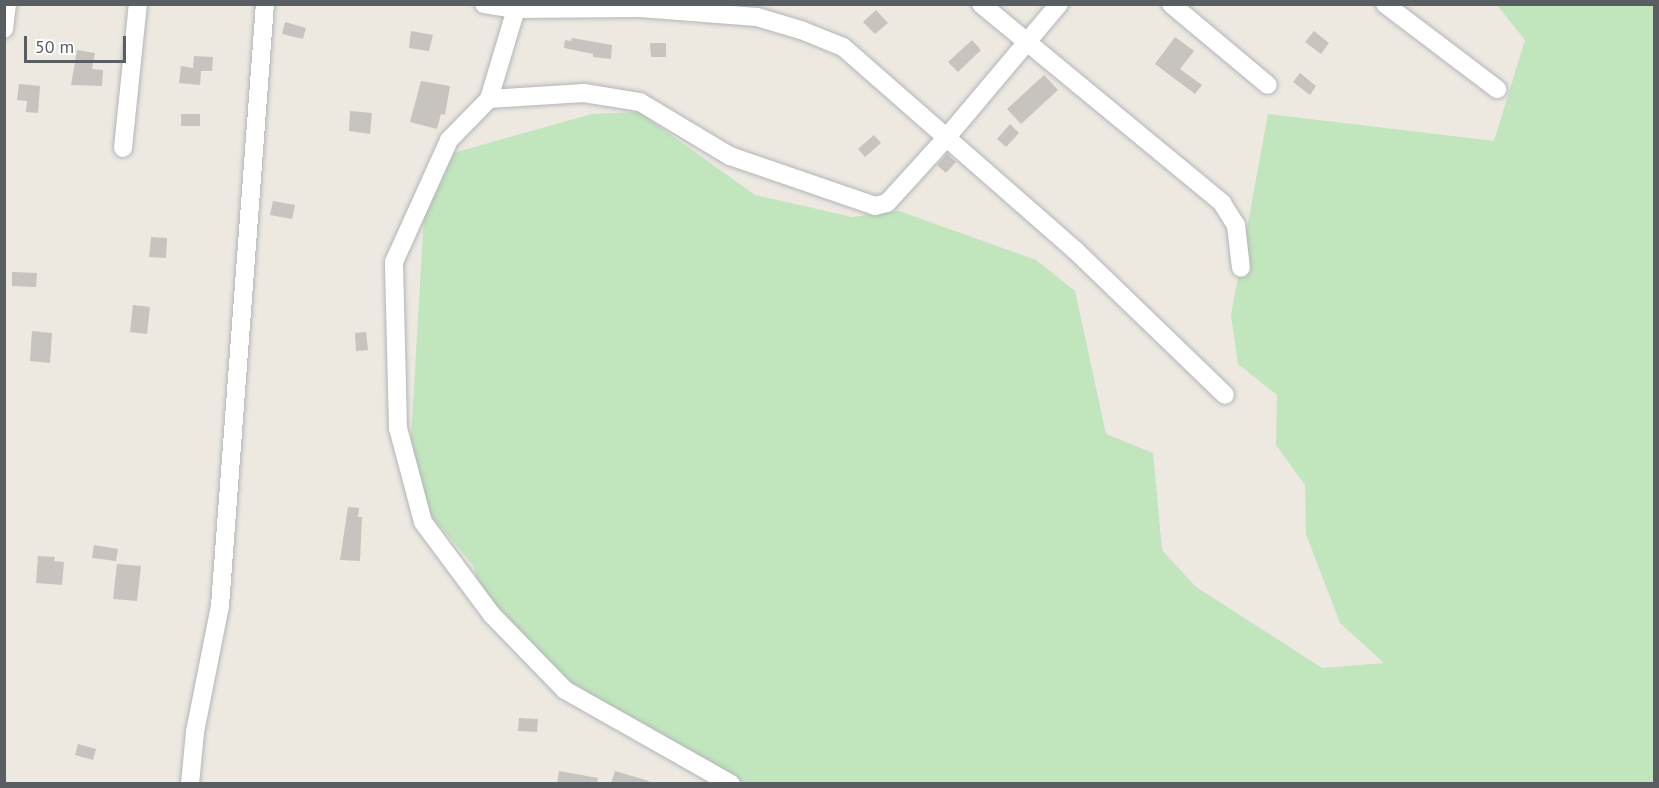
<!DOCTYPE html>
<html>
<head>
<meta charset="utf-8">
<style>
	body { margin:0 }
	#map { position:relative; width:1659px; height:788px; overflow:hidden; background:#ede8e0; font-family:"PT Sans",sans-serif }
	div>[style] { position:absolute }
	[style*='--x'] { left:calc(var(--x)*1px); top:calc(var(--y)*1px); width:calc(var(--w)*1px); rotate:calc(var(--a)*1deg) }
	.green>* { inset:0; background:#c1e5bc }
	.building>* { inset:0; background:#c7c3be }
	.roads { filter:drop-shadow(0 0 2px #b1b5b9) drop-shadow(0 0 2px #b1b5b9) }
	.minor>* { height:18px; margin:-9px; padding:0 9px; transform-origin:9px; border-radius:9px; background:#fff }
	span { translate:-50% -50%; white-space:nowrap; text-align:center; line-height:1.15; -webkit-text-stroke:4.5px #fff; paint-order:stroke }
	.frame { position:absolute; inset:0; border:6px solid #595e62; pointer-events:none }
	.scale { position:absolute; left:24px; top:36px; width:102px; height:27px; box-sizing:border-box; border:3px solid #595e62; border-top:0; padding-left:8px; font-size:18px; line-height:21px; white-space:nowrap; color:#595e62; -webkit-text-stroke:4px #fff; paint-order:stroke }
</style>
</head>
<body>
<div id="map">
	<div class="green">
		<i style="clip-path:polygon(1497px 5px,1654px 5px,1654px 783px,725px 783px,586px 710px,483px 600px,473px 565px,408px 489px,425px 199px,446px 155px,592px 114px,639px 112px,755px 195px,852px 217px,899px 211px,1036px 260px,1075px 291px,1106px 434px,1153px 453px,1162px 550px,1196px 587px,1322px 668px,1384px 663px,1340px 623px,1306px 534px,1305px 485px,1276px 445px,1277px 395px,1238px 364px,1231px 315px,1268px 114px,1494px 141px,1525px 40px)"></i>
	</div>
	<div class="building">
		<i style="clip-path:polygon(876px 10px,888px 23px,875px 34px,863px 22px)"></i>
		<i style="clip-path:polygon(285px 22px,306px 28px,303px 39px,282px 34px)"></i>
		<i style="clip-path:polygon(411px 31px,433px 35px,429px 51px,409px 48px)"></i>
		<i style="clip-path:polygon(1314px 31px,1329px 43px,1321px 54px,1305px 42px)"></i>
		<i style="clip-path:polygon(1175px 37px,1194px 51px,1180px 69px,1202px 85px,1195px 94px,1155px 64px)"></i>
		<i style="clip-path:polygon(572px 38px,612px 45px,611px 59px,593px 57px,593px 54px,564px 48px,565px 40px,571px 41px)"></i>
		<i style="clip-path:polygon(972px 40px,981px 50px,958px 72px,948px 62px)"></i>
		<i style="clip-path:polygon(650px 43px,666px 43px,666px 57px,651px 57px)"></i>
		<i style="clip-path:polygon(77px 50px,95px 53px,92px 69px,103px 70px,102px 86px,71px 85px)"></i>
		<i style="clip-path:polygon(194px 56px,213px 57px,212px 71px,201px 71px,200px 85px,179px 83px,181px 66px,193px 68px)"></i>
		<i style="clip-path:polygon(1300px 73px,1316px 86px,1310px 95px,1293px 82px)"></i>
		<i style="clip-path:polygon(1044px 75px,1058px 90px,1021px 124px,1007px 109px)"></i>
		<i style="clip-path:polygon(421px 81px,450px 86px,445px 115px,441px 114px,437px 129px,410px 122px)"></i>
		<i style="clip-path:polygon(19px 84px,40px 86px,38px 113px,26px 112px,27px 101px,17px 100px)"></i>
		<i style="clip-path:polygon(350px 111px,372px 113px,370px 134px,349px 131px)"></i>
		<i style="clip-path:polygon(181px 114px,200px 114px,200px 126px,181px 126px)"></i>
		<i style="clip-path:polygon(1010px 124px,1019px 133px,1006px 147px,997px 139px)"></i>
		<i style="clip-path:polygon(874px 135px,881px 143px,865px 157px,858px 149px)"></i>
		<i style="clip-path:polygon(947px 154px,956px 162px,946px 173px,937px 165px)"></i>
		<i style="clip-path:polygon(273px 201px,295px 205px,292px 219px,270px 215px)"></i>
		<i style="clip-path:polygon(151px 237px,167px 238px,166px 258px,149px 257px)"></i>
		<i style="clip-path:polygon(12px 272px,37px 273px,36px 287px,12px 286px)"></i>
		<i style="clip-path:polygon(133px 305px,150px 307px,147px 334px,130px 332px)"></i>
		<i style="clip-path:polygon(32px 331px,52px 333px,50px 363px,30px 361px)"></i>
		<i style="clip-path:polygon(366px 332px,368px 350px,356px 351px,355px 333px)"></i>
		<i style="clip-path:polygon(348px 507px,359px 508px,358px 517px,362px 517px,360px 561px,340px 560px)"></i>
		<i style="clip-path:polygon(94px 545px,118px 549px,116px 561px,92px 558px)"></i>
		<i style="clip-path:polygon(38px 556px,55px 557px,54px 561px,64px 562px,62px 585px,36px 583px)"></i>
		<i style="clip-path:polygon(117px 564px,141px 566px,137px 601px,113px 599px)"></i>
		<i style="clip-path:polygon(519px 718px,538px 719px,537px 732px,518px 731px)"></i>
		<i style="clip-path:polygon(78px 744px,96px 749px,93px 760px,75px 755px)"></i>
		<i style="clip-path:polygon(559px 771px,598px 778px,597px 783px,557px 783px)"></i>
		<i style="clip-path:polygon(615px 771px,649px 781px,648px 783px,611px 783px)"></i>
	</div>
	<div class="roads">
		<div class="minor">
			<i style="--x:484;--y:4;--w:32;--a:9"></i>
			<i style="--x:981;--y:4;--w:313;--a:39.5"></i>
			<i style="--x:1222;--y:203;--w:26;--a:58"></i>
			<i style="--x:1236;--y:225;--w:43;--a:83.4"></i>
			<i style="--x:1171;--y:4;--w:126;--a:39.9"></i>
			<i style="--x:1385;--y:4;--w:141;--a:37.2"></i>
			<i style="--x:4;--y:29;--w:25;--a:-83"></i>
			<i style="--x:489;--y:99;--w:95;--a:-3.6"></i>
			<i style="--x:584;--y:93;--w:57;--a:9.1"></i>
			<i style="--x:640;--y:102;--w:105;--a:31"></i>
			<i style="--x:730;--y:156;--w:153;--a:19"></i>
			<i style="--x:875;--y:206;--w:12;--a:-14"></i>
			<i style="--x:887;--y:203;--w:89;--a:-47.7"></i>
			<i style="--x:947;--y:137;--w:174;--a:-49.9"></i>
			<i style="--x:123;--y:148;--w:145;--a:-84.1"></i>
			<i style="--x:190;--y:784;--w:52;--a:-84.5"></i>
			<i style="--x:195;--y:732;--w:128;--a:-78.8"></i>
			<i style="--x:220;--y:606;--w:604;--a:-85.73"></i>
			<i style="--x:731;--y:784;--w:191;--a:-150.5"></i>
			<i style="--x:565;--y:690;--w:105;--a:-134.2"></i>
			<i style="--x:492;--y:615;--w:116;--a:-126.6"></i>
			<i style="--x:423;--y:522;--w:97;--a:-104.9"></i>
			<i style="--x:398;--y:428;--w:166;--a:-91.4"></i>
			<i style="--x:394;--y:262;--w:134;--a:-65.7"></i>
			<i style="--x:449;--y:140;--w:57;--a:-45.7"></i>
			<i style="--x:489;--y:99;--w:94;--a:-73.3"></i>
			<i style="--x:516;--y:9;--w:124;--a:-0.5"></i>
			<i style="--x:640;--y:8;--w:117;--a:4.4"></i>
			<i style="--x:757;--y:17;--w:46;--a:16.5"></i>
			<i style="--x:801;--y:30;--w:45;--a:22"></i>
			<i style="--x:843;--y:47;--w:310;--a:41.2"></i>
			<i style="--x:1076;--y:251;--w:207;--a:44"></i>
		</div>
	</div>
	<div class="frame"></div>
	<div class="scale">50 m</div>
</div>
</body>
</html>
